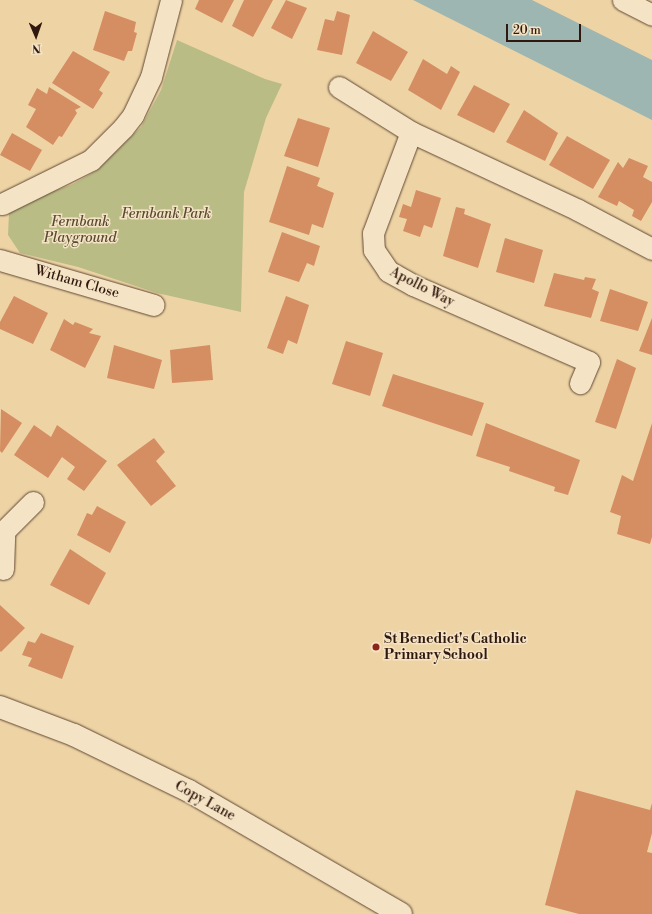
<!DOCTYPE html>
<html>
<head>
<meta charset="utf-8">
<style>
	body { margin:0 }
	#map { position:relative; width:652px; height:914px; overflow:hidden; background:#eed4a5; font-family:"Libre Bodoni",serif }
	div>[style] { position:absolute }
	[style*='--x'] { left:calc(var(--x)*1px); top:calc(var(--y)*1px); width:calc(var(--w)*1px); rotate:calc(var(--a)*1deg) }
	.green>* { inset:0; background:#babc86 }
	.water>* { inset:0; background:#9eb6b1 }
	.building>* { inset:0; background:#d58d62 }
	.roads { filter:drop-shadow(0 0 1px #604734) drop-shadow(0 0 1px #604734) }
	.street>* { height:21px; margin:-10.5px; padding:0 10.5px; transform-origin:10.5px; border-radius:10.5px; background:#f4e3c4 }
	.secondary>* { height:22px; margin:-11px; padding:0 11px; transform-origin:11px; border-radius:11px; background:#f4e3c4 }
	.dots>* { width:11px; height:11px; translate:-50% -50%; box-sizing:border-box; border:2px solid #f4e3c4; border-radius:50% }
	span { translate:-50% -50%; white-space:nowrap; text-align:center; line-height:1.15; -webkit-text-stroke:3px #f4e3c4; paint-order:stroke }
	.park-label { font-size:14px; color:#594932; font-style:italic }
	.street-label { font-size:14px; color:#30180e }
	.poi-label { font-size:14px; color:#30180e; font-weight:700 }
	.left { translate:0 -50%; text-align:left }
	.north { position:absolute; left:16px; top:16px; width:40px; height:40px; -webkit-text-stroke:3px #f4e3c4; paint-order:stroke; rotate:178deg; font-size:11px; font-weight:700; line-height:16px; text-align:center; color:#30180e }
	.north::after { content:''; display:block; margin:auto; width:14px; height:18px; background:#30180e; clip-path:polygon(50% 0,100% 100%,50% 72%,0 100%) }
	.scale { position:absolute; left:506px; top:24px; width:75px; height:18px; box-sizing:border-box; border:2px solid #30180e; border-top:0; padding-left:5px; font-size:12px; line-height:14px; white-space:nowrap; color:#30180e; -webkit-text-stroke:3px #f4e3c4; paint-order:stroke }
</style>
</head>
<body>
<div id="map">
	<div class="green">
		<i style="clip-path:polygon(177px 40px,265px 79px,282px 84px,266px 118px,244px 192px,241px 312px,157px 293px,78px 267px,20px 253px,8px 235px,9px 213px,25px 202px,73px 184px,96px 171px,141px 127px,161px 90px)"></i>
	</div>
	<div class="water">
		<i style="clip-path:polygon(413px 0,532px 0,652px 60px,652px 120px)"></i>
	</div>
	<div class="building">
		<i style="clip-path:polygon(199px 0,234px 0,222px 23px,195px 9px)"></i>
		<i style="clip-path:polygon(244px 0,273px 0,253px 37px,232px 26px)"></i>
		<i style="clip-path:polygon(286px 0,307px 8px,292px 39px,271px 28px)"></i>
		<i style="clip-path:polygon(105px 11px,136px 22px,134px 32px,137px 33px,132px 51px,128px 51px,124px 61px,93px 50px)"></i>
		<i style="clip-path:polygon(337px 11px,350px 15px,342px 55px,317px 50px,325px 19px,334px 21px)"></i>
		<i style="clip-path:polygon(373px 31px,408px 52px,391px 81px,356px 63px)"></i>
		<i style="clip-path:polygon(73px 51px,110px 72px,99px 90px,103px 93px,93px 109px,52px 83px)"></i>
		<i style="clip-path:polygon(423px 59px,447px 74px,451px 66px,460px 72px,441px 110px,408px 90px)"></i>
		<i style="clip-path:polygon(474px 85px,510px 104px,494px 133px,457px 115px)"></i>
		<i style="clip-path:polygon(49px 87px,81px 107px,75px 110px,77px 113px,62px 137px,59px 136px,53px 145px,26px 127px,36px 109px,28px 105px,37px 88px,47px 94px)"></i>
		<i style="clip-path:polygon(524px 110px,558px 133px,545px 161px,506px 142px)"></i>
		<i style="clip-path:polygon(298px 118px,330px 128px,318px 167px,284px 156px)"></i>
		<i style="clip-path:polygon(12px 133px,42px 150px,30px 171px,0 155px)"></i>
		<i style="clip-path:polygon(567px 136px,610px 160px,593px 189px,549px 165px)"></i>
		<i style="clip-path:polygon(629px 158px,648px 166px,643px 177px,652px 182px,652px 202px,641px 221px,632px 216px,634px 210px,619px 201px,617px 206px,598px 197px,618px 162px,623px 168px)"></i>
		<i style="clip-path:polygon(287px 166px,320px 178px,317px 186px,334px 193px,323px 228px,312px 224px,309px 235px,269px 222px)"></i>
		<i style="clip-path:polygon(416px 190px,441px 198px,432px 228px,424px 225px,420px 237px,403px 231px,407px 219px,399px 217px,403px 204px,411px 207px)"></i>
		<i style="clip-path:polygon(456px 207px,465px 209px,464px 214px,491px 224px,478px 268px,443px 256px)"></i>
		<i style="clip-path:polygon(282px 232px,320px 246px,314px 266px,307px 263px,299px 282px,268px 272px)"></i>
		<i style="clip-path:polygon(505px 238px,543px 250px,534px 283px,496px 272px)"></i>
		<i style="clip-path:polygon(554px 273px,584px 280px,585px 277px,596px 279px,592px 289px,599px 292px,591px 318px,544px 306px)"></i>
		<i style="clip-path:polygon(610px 289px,648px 302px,638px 331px,600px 321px)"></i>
		<i style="clip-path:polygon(14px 296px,48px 313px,33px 344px,0 329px,0 322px)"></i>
		<i style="clip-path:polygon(286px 296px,309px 305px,297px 344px,288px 340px,283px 354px,267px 348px)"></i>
		<i style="clip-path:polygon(652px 318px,652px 355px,639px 351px)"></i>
		<i style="clip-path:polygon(64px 319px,73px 325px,75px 322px,93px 329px,89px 333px,101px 336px,85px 368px,50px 350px)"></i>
		<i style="clip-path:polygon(346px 341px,383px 353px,370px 396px,332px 384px)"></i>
		<i style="clip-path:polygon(114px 345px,162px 360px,154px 389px,107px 378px)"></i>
		<i style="clip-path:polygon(210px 345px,213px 380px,172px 383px,170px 350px)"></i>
		<i style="clip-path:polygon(617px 359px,636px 368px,616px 429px,595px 422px)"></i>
		<i style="clip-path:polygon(393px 374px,484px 403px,472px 436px,382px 406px)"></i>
		<i style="clip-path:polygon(1px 409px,22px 423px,2px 453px,0 451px)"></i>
		<i style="clip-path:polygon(486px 423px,580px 460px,568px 495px,554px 491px,555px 487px,509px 471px,510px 467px,476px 456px)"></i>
		<i style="clip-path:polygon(652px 423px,652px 537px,650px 544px,617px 534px,621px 516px,610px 512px,622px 475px,633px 481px)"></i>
		<i style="clip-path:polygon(34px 425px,51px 437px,57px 425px,107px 461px,84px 491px,67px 479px,75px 467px,62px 457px,48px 478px,14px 455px)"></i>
		<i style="clip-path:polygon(154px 438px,165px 452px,156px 461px,176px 486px,151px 506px,117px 465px)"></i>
		<i style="clip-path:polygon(97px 506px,126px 522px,110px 553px,77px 535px,87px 513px,92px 515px)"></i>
		<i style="clip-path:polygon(70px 549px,106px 573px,89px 605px,50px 585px)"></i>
		<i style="clip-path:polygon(0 605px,25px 628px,1px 652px,0 651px)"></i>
		<i style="clip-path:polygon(41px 633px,74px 646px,62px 679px,28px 666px,32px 658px,22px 655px,28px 641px,35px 643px)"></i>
		<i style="clip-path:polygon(576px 790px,650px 810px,652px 803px,652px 833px,647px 852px,652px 853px,652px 914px,579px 914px,545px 905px)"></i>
	</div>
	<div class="roads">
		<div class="street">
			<i style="--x:623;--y:0;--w:33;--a:27"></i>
			<i style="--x:339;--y:87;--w:85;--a:32"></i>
			<i style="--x:411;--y:132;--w:184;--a:25"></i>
			<i style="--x:578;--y:210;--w:84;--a:27.8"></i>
			<i style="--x:411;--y:132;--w:108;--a:110.6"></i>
			<i style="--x:373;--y:233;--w:17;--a:87"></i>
			<i style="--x:374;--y:250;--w:25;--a:56"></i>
			<i style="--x:388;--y:271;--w:29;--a:29"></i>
			<i style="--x:413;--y:285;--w:192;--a:23.6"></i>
			<i style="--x:589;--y:362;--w:23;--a:113"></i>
			<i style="--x:2;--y:204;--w:99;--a:-26.3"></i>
			<i style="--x:91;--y:160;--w:45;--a:-45"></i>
			<i style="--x:123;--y:128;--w:16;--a:-52"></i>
			<i style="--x:133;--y:115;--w:42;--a:-64.7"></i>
			<i style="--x:151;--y:77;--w:80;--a:-75.4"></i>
			<i style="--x:0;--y:260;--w:160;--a:16.3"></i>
			<i style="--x:3;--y:569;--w:38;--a:-88"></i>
			<i style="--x:4;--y:531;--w:41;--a:-45"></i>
		</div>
		<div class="secondary">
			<i style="--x:0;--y:707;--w:79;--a:20.7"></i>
			<i style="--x:74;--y:735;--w:128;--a:26"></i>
			<i style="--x:189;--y:791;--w:245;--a:30.1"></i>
		</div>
	</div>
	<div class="dots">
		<i style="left:376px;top:647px;background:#8f2418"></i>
	</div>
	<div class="park-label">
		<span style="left:166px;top:214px">Fernbank Park</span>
		<span style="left:80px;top:230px">Fernbank<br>Playground</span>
	</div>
	<div class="street-label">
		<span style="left:77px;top:282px;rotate:16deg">Witham Close</span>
		<span style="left:422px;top:287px;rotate:27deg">Apollo Way</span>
		<span style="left:205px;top:801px;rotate:29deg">Copy Lane</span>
	</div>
	<div class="poi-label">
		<span class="left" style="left:384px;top:647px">St Benedict's Catholic<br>Primary School</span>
	</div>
	<div class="north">N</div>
	<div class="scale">20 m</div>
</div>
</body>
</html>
